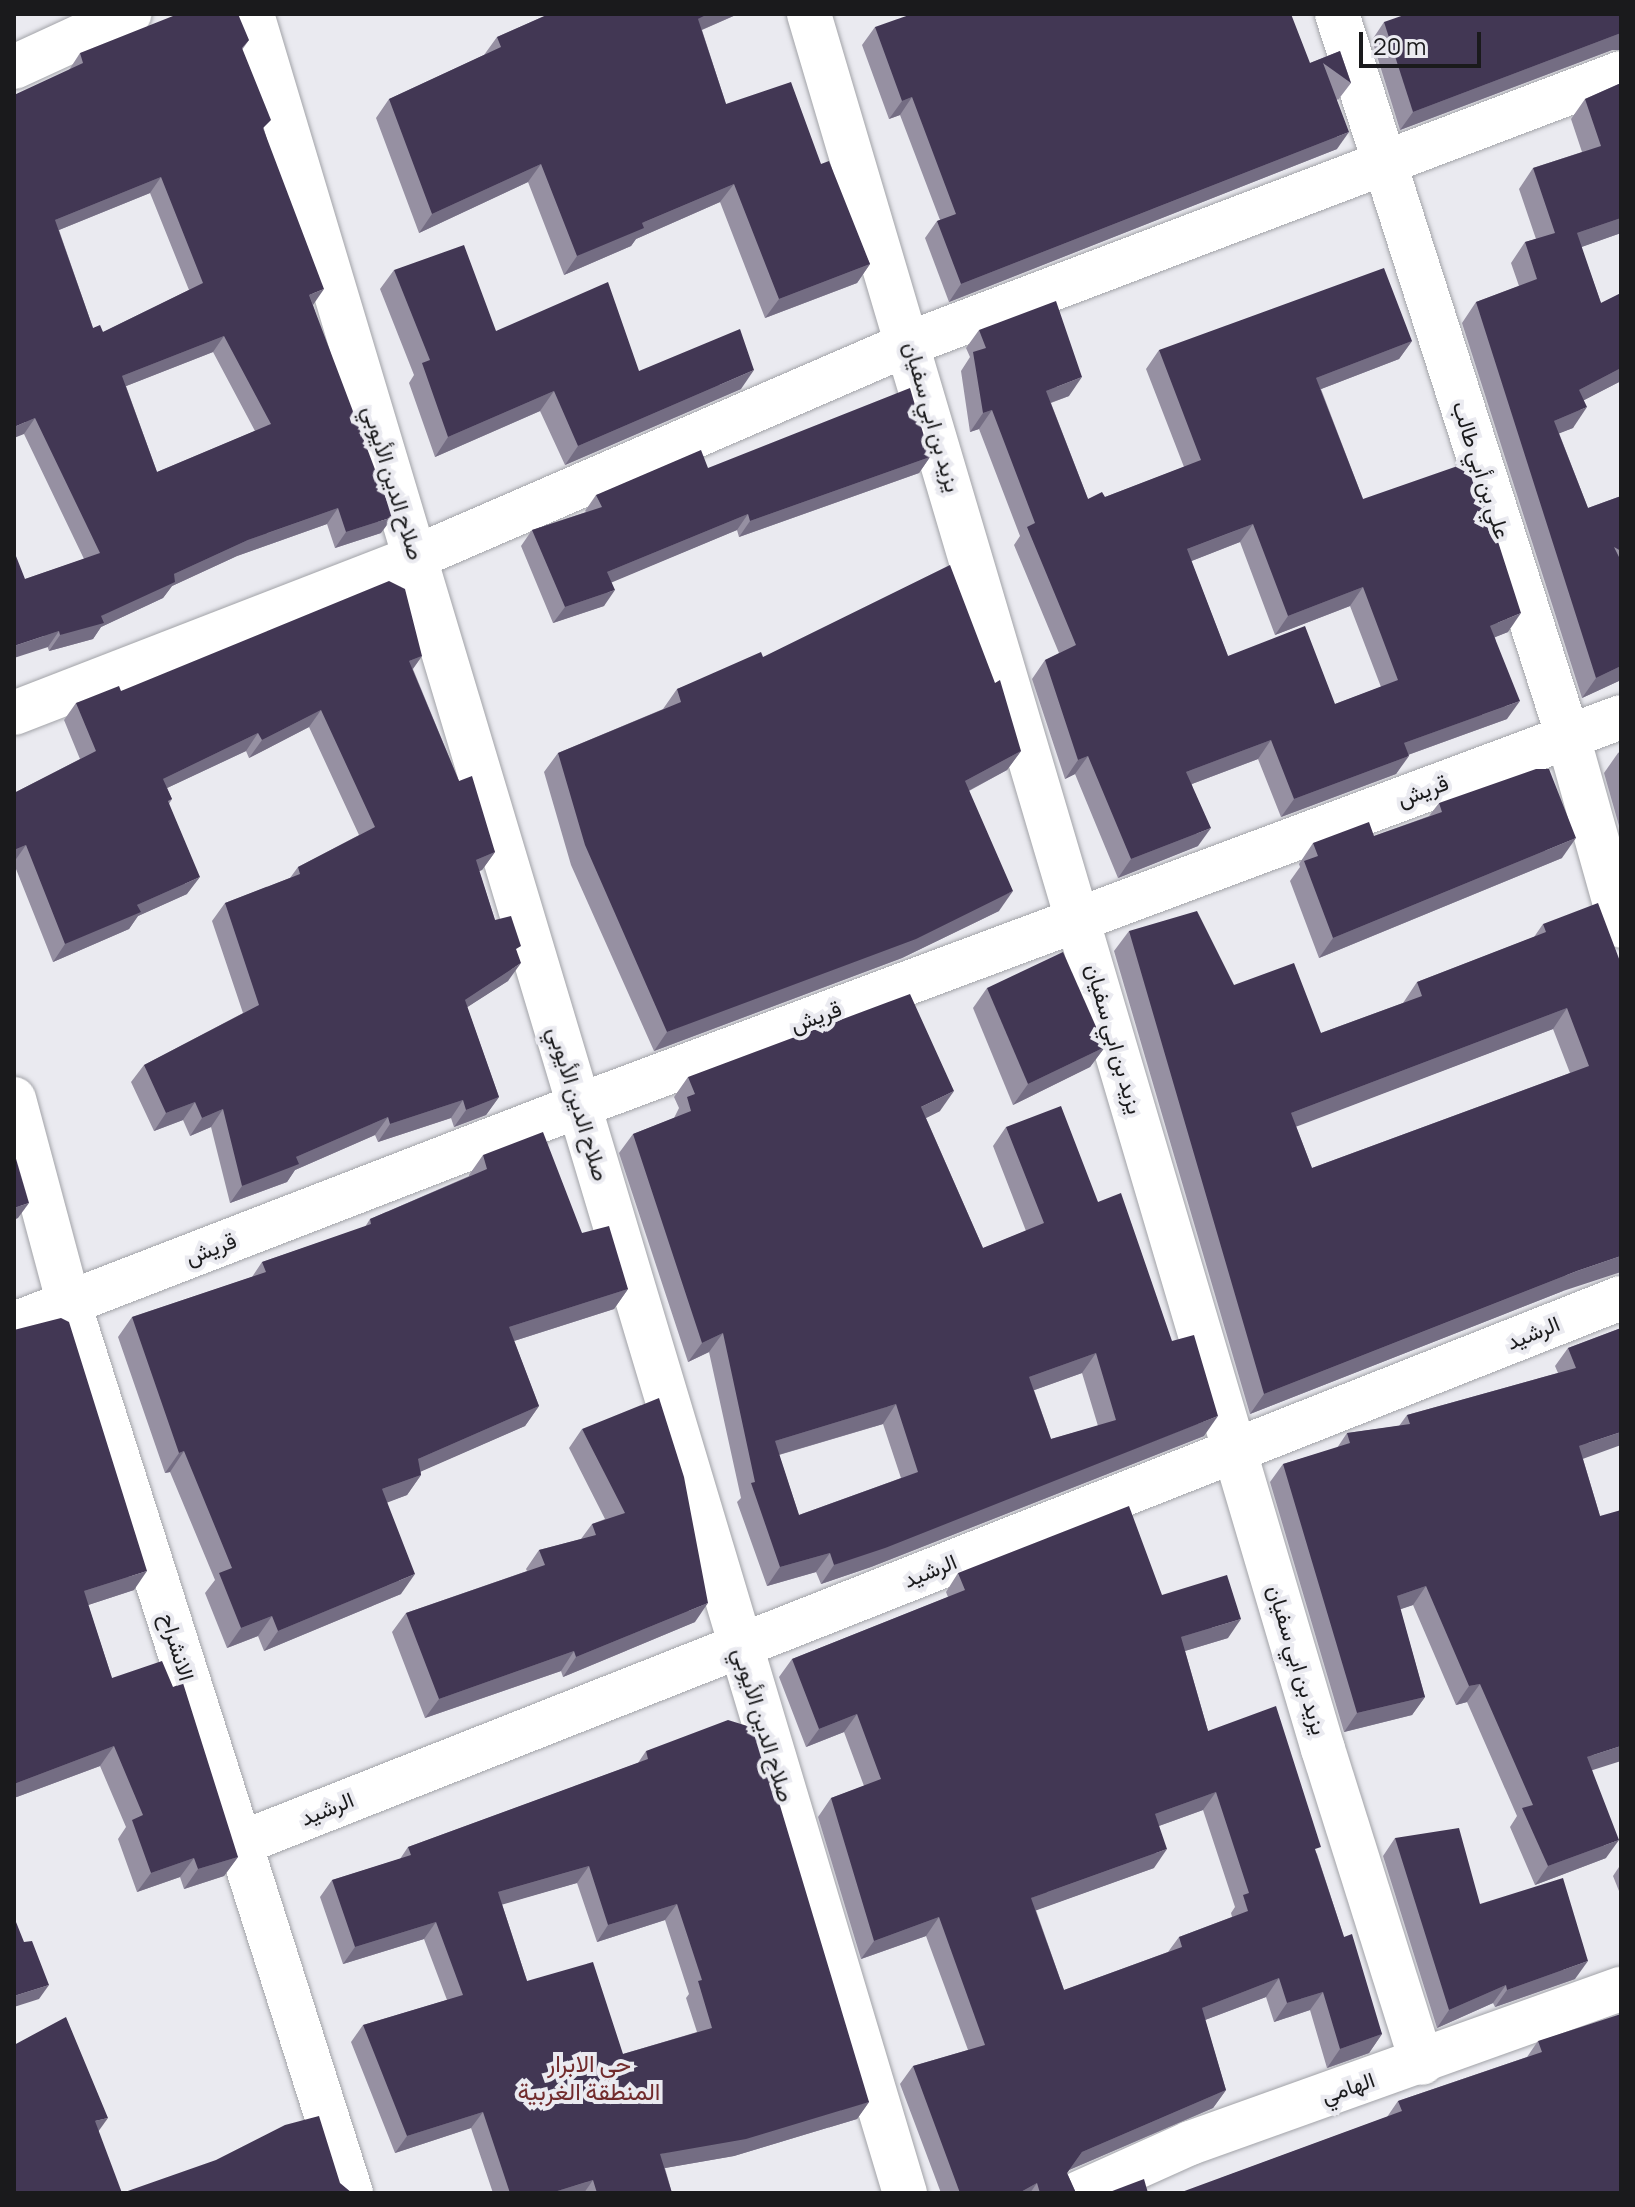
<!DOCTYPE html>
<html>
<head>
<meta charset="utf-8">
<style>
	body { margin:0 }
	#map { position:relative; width:1635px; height:2207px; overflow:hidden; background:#eaeaf0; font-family:Manrope,Vazirmatn,sans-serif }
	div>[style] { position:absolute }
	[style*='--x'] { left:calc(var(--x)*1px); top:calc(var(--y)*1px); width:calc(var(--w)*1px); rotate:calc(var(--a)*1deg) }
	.roads { filter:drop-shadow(0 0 2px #a2a3a8) drop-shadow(0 0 2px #a2a3a8) }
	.minor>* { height:44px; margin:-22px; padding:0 22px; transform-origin:22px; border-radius:22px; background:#fff }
	.wall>* { inset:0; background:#9690a2 }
	.shaded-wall>* { inset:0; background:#746d83 }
	.building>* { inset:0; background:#423754 }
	span { translate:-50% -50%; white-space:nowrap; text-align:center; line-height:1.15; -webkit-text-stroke:8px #eaeaf0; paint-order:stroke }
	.street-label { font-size:22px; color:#1a1a1c }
	.neighbourhood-label { font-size:24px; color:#712b2c }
	.frame { position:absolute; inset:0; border:16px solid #1a1a1c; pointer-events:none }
	.scale { position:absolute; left:1359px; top:32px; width:122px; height:36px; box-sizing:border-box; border:4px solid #1a1a1c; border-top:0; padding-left:10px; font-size:24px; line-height:28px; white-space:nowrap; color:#1a1a1c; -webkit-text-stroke:6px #eaeaf0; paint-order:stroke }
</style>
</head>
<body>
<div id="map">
	<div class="roads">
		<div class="minor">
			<i style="--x:252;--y:14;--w:2275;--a:73.32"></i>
			<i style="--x:809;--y:14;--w:1810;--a:73.5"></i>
			<i style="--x:1323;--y:1749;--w:329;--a:72.5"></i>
			<i style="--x:1337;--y:14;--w:759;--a:72.28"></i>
			<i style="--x:1568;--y:737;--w:196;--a:74.3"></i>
			<i style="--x:14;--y:67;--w:127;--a:-24.7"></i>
			<i style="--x:14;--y:713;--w:431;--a:-21.2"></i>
			<i style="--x:416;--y:557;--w:538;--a:-23.42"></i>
			<i style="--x:910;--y:343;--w:761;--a:-20.79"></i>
			<i style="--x:14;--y:1099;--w:212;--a:75"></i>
			<i style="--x:69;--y:1304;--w:933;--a:72.4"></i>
			<i style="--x:14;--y:1324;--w:605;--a:-21.13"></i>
			<i style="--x:578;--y:1106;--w:1113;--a:-20.45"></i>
			<i style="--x:239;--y:1844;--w:1486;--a:-21.56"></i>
			<i style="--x:1079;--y:2193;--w:122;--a:-24.2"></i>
			<i style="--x:1190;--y:2143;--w:458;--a:-19.7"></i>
		</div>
	</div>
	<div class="wall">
		<i style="clip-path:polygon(549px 14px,738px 14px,702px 30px,726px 104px,821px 164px,870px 264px,857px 283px,765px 318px,720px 202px,636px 239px,631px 246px,564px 275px,528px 182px,419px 233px,376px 118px,389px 99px,484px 55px,497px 37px)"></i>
		<i style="clip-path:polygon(1621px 14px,1621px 50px,1612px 50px,1400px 130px,1372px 40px,1384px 22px)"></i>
		<i style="clip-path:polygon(875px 27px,1310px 63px,1340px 51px,1351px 83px,1338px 100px,1337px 99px,1337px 149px,949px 302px,925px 238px,937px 221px,940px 220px,900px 115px,889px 119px,862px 45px)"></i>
		<i style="clip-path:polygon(evenodd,249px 40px,242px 50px,313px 305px,381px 533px,335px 548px,327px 524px,237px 556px,172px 586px,163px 598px,101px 627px,93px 639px,49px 651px,25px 579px,84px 559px,24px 434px,69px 70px,80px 53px,249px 40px,150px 193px,189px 290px,103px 332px,93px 328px,59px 230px,150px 193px,249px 40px,213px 352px,255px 431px,157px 472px,126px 386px,213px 352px)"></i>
		<i style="clip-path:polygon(1621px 83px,1621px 233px,1581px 247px,1601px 303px,1621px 293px,1621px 381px,1584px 400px,1573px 428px,1559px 433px,1588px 508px,1621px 496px,1621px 680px,1582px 698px,1462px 323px,1476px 302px,1519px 286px,1511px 263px,1525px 242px,1536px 239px,1519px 189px,1533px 168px,1582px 152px,1571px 119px,1585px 99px)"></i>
		<i style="clip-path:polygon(394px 270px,496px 331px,639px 371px,741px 389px,565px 465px,540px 411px,435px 457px,409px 383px,414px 375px,380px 289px)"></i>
		<i style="clip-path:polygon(evenodd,979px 330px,1069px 396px,1051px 403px,1088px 499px,1105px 497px,1184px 467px,1146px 369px,1159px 350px,1412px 341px,1399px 359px,1321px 389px,1363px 499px,1508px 632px,1495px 637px,1507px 719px,1408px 755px,1396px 774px,1281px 817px,1258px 759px,1192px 784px,1198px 846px,1118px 878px,1075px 774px,1065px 779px,1032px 679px,1045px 660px,1059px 653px,1014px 545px,1020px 536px,979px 429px,970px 432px,961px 371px,970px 357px,966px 348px,979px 330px,1240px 542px,1275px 635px,1350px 606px,1381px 687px,1335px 704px,1228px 656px,1191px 561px,1240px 542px)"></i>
		<i style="clip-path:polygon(930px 457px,919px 473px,739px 537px,737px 530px,611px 582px,604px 606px,553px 623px,521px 546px,532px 530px,586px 512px,585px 511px,596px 495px,708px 468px)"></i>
		<i style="clip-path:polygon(422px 656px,413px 669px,459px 781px,495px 852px,482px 870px,479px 871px,495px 920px,517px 952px,508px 981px,467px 1007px,499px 1097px,486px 1115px,454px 1127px,451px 1118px,378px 1142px,375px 1135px,295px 1170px,287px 1182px,230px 1203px,211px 1127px,190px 1136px,183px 1120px,154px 1131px,131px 1082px,144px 1065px,243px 1013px,212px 921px,225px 903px,290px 878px,298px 867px,359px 835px,309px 727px,249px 758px,246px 751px,167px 788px,172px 799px,169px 804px,187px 894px,138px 916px,129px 929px,53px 962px,14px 864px,14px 793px,80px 759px,64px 720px,76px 703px,121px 691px)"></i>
		<i style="clip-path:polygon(763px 657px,1021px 751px,1007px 770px,969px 791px,999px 911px,902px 958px,654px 1051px,571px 865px,544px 772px,558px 753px,663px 709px,677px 689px)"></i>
		<i style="clip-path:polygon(1621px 751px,1621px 833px,1604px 773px,1618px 753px)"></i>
		<i style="clip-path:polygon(1439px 803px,1562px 858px,1319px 958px,1290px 881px,1300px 867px,1299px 864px,1313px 843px,1374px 836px,1429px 816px)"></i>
		<i style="clip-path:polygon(evenodd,1543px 924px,1621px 964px,1563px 1291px,1250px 1414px,1114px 951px,1129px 931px,1234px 985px,1321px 1033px,1403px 1003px,1417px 982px,1534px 937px,1543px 924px,1553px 1029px,1570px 1073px,1312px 1168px,1296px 1126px,1553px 1029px)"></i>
		<i style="clip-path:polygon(987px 988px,1105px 1047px,1090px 1067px,1013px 1105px,973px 1008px)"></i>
		<i style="clip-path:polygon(evenodd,688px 1077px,940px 1111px,926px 1118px,983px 1248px,1026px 1231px,993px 1146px,1006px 1127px,1098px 1202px,1204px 1436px,871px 1567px,821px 1584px,816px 1572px,767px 1586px,737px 1502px,741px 1498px,709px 1352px,688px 1362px,619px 1153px,633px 1134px,674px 1118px,679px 1108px,674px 1097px,688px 1077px,1082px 1373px,1098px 1426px,1051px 1439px,1034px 1390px,1082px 1373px,688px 1077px,883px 1424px,901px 1478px,799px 1515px,779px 1455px,883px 1424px)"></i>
		<i style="clip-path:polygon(483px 1155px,582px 1233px,628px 1289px,614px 1309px,514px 1341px,539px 1406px,525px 1426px,421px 1471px,421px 1475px,407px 1495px,387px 1502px,401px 1594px,264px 1651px,258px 1636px,227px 1648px,205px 1593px,215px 1580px,170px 1472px,165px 1473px,118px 1337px,132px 1317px,252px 1277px,262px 1262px,365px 1227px,370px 1219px,469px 1176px,469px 1175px)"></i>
		<i style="clip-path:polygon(1621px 1328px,1583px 1459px,1600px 1516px,1592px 1770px,1606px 1858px,1535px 1885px,1510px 1827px,1517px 1816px,1467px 1702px,1456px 1705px,1413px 1605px,1400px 1609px,1425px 1697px,1412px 1715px,1344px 1732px,1270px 1482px,1283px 1464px,1337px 1448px,1347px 1433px,1399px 1426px,1407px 1415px,1558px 1373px,1555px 1366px,1568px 1348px)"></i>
		<i style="clip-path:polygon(14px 1330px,134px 1590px,88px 1605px,112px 1678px,238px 1857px,224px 1876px,184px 1889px,180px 1877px,137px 1892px,118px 1839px,126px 1827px,100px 1766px,14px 1798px)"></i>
		<i style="clip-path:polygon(582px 1429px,695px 1622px,563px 1677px,561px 1671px,425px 1718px,392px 1632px,406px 1613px,527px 1571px,526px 1569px,539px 1550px,581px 1539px,592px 1524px,605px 1519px,569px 1448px)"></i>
		<i style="clip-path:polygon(evenodd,958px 1573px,1162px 1595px,1228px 1638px,1185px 1651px,1208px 1731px,1317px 1854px,1344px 1937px,1382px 2034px,1369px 2053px,1327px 2068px,1310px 2010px,1274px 2022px,1266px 1997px,1205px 2020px,1226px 2090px,1213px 2108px,1069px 2170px,1067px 2173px,1076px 2193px,941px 2193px,900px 2084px,913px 2066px,968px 2050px,926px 1936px,861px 1959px,818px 1817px,831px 1798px,864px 1786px,844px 1732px,806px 1747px,779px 1677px,792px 1659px,948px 1597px,946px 1592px,958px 1573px,1203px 1810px,1235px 1907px,1231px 1913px,1232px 1917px,1179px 1937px,1168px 1952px,1064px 1990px,1036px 1910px,1154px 1868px,1159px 1826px,1203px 1810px)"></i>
		<i style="clip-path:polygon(evenodd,646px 1751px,869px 2102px,857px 2119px,734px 2156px,665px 2168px,672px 2193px,493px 2193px,471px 2128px,395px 2153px,351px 2042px,363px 2025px,447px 2000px,424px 1939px,343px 1964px,320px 1897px,332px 1880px,400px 1859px,408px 1847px,638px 1763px,646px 1751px,577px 1883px,597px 1942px,665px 1920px,689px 1994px,686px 1998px,697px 2032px,623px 2054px,527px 1981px,502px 1904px,577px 1883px)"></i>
		<i style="clip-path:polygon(1395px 1838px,1480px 1904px,1575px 1979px,1495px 2007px,1493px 2003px,1437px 2028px,1383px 1856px)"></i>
		<i style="clip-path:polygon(1621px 1864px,1621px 1896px,1613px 1876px)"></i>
		<i style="clip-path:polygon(1538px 2041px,1621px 2193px,1221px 2178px,1387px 2117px,1398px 2101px,1527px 2057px)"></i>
	</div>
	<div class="shaded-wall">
		<i style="clip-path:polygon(708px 14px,738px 14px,685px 37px,698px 19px)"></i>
		<i style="clip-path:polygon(1621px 33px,1621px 50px,1612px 50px,1400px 130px,1413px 112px)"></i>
		<i style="clip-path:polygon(912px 97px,900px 115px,889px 119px,902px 101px)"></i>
		<i style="clip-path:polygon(1349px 132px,1337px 149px,949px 302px,961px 284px)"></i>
		<i style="clip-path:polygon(541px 164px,528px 182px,419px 233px,432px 214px)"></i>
		<i style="clip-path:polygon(161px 177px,150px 193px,44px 236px,55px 220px)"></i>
		<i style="clip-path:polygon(734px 184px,720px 202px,636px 239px,631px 246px,564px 275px,577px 256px,642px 223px)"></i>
		<i style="clip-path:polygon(1621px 218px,1621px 233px,1562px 254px,1577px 233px)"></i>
		<i style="clip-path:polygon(870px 264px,857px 283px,765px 318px,779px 299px)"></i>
		<i style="clip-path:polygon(324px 289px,313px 305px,309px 295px)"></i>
		<i style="clip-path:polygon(224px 336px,213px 352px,111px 392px,122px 376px)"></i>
		<i style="clip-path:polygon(1412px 341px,1399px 359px,1303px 396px,1316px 378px)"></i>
		<i style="clip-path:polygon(1621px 368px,1621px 381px,1565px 410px,1579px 390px)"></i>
		<i style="clip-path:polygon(754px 370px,741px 389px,565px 465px,578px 446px)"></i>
		<i style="clip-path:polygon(1082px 377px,1069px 396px,1033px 409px,1046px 391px)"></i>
		<i style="clip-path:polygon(554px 391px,540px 411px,435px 457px,448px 437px)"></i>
		<i style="clip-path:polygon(1587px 407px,1573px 428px,1540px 441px,1554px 421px)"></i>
		<i style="clip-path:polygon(992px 410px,979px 429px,970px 432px,983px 413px)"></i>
		<i style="clip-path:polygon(35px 418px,24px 434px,14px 438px,14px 427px)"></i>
		<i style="clip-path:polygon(930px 457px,919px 473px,739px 537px,750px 521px)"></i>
		<i style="clip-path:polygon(338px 508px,327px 524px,237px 556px,172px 586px,163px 598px,101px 627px,93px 639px,49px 651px,60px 635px,101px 616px,174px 574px,248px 540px)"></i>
		<i style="clip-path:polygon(748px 514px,737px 530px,596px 589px,607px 572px)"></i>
		<i style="clip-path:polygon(393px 517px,381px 533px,335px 548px,346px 532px)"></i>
		<i style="clip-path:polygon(1253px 524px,1240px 542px,1174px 568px,1187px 549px)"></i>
		<i style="clip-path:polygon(1363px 587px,1350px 606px,1275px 635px,1288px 616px)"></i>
		<i style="clip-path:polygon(615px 590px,604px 606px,553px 623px,565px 607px)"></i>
		<i style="clip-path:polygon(1521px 613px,1508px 632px,1478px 644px,1490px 626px)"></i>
		<i style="clip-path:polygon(59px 631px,48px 647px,14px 658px,14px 646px)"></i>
		<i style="clip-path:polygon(422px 656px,409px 674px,409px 661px)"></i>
		<i style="clip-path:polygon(1621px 666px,1621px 680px,1582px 698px,1596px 678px)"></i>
		<i style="clip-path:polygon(1520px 701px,1507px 719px,1391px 761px,1404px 743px)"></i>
		<i style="clip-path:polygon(321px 710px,309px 727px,249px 758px,262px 740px)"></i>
		<i style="clip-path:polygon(258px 733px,246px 751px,150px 796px,163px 779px)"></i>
		<i style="clip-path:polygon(1271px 740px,1258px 759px,1173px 791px,1186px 772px)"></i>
		<i style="clip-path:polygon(1021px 751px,1007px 770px,951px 800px,965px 781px)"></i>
		<i style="clip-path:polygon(1088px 756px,1075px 774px,1065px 779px,1078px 760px)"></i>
		<i style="clip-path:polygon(1409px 756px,1396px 774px,1281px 817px,1294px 799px)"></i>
		<i style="clip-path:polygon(1211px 828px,1198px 846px,1118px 878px,1131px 859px)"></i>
		<i style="clip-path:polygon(1576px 838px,1562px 858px,1319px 958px,1333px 938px)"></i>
		<i style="clip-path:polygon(26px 845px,14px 862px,14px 850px)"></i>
		<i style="clip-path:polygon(495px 852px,482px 870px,463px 877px,476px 860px)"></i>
		<i style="clip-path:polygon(200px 877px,187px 894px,138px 916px,129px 929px,53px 962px,65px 944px,137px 905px)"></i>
		<i style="clip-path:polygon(1013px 891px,999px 911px,902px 958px,654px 1051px,667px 1032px)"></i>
		<i style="clip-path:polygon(521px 963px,508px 981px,452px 1017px,465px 1000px)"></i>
		<i style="clip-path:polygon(1567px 1008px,1553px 1029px,1277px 1134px,1291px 1113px)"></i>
		<i style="clip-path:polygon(1105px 1047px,1090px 1067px,1013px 1105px,1028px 1084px)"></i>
		<i style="clip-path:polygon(954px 1091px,940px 1111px,908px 1127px,921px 1107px)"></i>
		<i style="clip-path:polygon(499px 1097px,486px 1115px,454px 1127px,466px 1110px)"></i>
		<i style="clip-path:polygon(463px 1100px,451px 1118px,378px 1142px,390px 1124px)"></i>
		<i style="clip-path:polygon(195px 1102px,183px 1120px,154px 1131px,166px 1113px)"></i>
		<i style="clip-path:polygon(223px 1109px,211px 1127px,190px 1136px,202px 1118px)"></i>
		<i style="clip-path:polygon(388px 1117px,375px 1135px,295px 1170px,287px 1182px,230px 1203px,242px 1186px,296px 1157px)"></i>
		<i style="clip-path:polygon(29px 1203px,18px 1218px,14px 1220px,14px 1208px)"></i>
		<i style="clip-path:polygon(1621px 1256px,1621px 1272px,1563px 1291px,1250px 1414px,1264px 1394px,1577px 1271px)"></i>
		<i style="clip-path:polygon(628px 1289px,614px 1309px,495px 1347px,509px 1327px)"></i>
		<i style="clip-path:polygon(723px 1333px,709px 1352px,688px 1362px,702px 1343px)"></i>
		<i style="clip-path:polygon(1096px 1353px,1082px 1373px,1015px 1397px,1029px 1377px)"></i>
		<i style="clip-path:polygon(896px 1404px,883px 1424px,761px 1460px,775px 1441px)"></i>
		<i style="clip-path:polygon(539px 1406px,525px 1426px,404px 1479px,418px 1459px)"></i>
		<i style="clip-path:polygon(1218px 1416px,1204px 1436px,871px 1567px,821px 1584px,834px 1565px)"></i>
		<i style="clip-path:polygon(1621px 1432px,1621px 1445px,1566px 1465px,1579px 1446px)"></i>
		<i style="clip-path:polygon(184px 1451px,170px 1472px,165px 1473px,179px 1453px)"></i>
		<i style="clip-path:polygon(421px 1475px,407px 1495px,368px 1510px,382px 1489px)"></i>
		<i style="clip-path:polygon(830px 1553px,816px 1572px,767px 1586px,780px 1567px)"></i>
		<i style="clip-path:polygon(147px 1571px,134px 1590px,70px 1611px,84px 1591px)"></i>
		<i style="clip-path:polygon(415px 1574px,401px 1594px,264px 1651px,278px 1631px)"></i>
		<i style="clip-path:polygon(1426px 1586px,1413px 1605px,1384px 1615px,1397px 1596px)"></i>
		<i style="clip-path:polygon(708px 1603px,695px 1622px,563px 1677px,576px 1657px)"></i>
		<i style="clip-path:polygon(272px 1616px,258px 1636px,227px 1648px,241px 1628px)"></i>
		<i style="clip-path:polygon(1241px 1619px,1228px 1638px,1168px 1656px,1181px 1637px)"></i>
		<i style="clip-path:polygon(574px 1651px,561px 1671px,425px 1718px,439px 1699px)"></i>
		<i style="clip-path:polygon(1480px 1684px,1467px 1702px,1456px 1705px,1469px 1686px)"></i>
		<i style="clip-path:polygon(1425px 1697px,1412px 1715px,1344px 1732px,1357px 1713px)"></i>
		<i style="clip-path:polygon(857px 1714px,844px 1732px,806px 1747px,819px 1729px)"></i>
		<i style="clip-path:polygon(114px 1746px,100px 1766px,14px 1798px,14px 1784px)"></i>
		<i style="clip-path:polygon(1621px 1746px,1621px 1761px,1574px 1776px,1587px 1757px)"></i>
		<i style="clip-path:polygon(1216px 1792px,1203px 1810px,1142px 1832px,1155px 1814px)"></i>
		<i style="clip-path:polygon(1619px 1840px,1606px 1858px,1535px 1885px,1548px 1866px)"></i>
		<i style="clip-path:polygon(1167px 1849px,1154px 1868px,1018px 1917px,1031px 1898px)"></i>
		<i style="clip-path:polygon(238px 1857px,224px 1876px,184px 1889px,198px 1869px)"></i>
		<i style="clip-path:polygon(194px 1858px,180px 1877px,137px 1892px,151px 1873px)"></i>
		<i style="clip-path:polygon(589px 1866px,577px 1883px,487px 1909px,498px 1892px)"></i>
		<i style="clip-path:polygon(677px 1904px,665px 1920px,597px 1942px,608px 1925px)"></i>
		<i style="clip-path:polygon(939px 1917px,926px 1936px,861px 1959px,874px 1941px)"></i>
		<i style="clip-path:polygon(436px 1922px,424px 1939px,343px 1964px,355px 1947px)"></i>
		<i style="clip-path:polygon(1588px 1961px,1575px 1979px,1495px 2007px,1507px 1990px)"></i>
		<i style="clip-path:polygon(1279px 1978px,1266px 1997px,1189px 2026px,1202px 2008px)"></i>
		<i style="clip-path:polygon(49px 1985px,39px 1999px,14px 2007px,14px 1996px)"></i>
		<i style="clip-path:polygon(1506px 1985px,1493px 2003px,1437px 2028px,1449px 2010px)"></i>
		<i style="clip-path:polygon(1323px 1992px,1310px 2010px,1274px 2022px,1287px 2003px)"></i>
		<i style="clip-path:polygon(1382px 2034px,1369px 2053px,1327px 2068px,1340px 2049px)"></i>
		<i style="clip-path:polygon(1226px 2090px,1213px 2108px,1069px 2170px,1082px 2152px)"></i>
		<i style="clip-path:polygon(869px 2102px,857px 2119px,734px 2156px,648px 2171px,660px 2154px)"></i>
		<i style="clip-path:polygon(483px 2112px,471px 2128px,395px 2153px,407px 2136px)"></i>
		<i style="clip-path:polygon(108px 2118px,95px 2136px,95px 2121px)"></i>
		<i style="clip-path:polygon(593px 2180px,584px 2193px,551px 2193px)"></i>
		<i style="clip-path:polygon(1037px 2183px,1030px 2193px,1019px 2193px)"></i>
	</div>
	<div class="building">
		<i style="clip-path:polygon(evenodd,178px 14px,238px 14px,249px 40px,242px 48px,271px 120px,263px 128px,324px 289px,309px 295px,393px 517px,346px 532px,338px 508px,248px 540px,174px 574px,175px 582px,101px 616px,104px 623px,60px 635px,59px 631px,14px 646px,14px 551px,25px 579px,100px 553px,35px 418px,14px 427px,14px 95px,83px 63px,80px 53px,178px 14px,161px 177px,203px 283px,103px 332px,100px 325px,93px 328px,55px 220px,161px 177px,178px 14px,224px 336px,271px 424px,157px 472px,122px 376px,224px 336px)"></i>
		<i style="clip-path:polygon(549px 14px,708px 14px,698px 19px,726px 104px,791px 82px,821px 164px,829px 161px,870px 264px,779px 299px,734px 184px,642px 223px,644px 228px,577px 256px,541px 164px,432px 214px,389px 99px,501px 47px,497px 37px)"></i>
		<i style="clip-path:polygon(912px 14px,1291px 14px,1310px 63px,1340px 51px,1351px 83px,1323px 63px,1349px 132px,961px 284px,937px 221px,956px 214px,912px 97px,902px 101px,875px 27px)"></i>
		<i style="clip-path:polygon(1407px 14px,1621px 14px,1621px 33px,1413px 112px,1384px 22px)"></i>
		<i style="clip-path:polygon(1621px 83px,1621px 218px,1577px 233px,1601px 303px,1621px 293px,1621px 368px,1579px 390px,1587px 407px,1554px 421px,1588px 508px,1621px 496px,1621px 551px,1614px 547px,1621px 561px,1621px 666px,1596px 678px,1476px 302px,1537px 279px,1525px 242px,1555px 233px,1533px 168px,1601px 146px,1585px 99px)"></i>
		<i style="clip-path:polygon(464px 245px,496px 331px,608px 282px,639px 371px,740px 329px,754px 370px,578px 446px,554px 391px,448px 437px,422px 363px,430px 360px,394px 270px)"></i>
		<i style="clip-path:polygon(evenodd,1384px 268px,1412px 341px,1316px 378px,1363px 499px,1472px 461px,1521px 613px,1490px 626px,1520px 701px,1404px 743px,1409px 756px,1294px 799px,1271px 740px,1186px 772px,1211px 828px,1131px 859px,1088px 756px,1078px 760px,1045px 660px,1076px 645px,1027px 527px,1035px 523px,992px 410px,983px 413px,973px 352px,986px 348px,979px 330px,1056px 301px,1082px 377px,1046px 391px,1088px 499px,1102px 492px,1105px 497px,1201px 460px,1159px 350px,1384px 268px,1253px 524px,1288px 616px,1363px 587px,1398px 680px,1335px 704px,1305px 626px,1228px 656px,1187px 549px,1253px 524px)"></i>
		<i style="clip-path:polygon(910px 388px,930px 457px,750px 521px,748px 514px,607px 572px,615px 590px,565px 607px,532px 530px,602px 507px,596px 495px,701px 450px,708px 468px)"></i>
		<i style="clip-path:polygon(950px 565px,995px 683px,1000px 680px,1021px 751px,965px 781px,1013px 891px,916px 939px,667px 1032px,585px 845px,558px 753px,681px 702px,677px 689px,761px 652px,763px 657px)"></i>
		<i style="clip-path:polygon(389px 581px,405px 589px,422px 656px,409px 661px,459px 781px,472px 776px,495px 852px,476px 860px,495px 920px,511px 916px,521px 946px,516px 949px,521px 963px,465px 1000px,499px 1097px,466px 1110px,463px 1100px,390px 1124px,388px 1117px,296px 1157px,299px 1164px,242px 1186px,223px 1109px,202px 1118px,195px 1102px,166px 1113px,144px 1065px,259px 1005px,225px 903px,300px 874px,298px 867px,375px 827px,321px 710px,262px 740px,258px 733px,163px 779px,172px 799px,168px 801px,200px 877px,137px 905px,141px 912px,65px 944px,26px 845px,14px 850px,14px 793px,96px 751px,76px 703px,119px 686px,121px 691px)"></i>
		<i style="clip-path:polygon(1536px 769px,1549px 769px,1576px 838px,1333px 938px,1304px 861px,1318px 856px,1313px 843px,1369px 822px,1374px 836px,1442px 812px,1439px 803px)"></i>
		<i style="clip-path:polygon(evenodd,1598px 903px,1621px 964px,1621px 1256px,1577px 1271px,1264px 1394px,1129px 931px,1197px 911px,1234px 985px,1294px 963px,1321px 1033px,1422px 996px,1417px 982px,1546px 932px,1543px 924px,1598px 903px,1567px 1008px,1589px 1066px,1312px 1168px,1291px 1113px,1567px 1008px)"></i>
		<i style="clip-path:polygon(1063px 952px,1105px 1047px,1028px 1084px,987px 988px)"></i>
		<i style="clip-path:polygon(evenodd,910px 994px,954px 1091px,921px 1107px,983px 1248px,1044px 1223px,1006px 1127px,1061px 1106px,1098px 1202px,1121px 1193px,1172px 1341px,1194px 1335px,1218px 1416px,885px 1548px,834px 1565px,830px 1553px,780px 1567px,751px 1483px,755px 1482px,723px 1333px,702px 1343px,633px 1134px,691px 1111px,687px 1097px,695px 1094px,688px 1077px,910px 994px,1096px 1353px,1116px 1420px,1051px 1439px,1029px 1377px,1096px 1353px,910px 994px,896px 1404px,918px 1472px,799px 1515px,775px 1441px,896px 1404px)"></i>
		<i style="clip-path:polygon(543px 1132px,582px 1233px,609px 1226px,628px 1289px,509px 1327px,539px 1406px,418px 1459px,421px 1475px,382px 1489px,415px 1574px,278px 1631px,272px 1616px,241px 1628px,219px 1573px,232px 1568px,184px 1451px,179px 1453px,132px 1317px,266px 1272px,262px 1262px,371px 1224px,370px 1219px,487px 1169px,483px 1155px)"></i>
		<i style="clip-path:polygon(14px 1152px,29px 1203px,14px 1208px)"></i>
		<i style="clip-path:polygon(61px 1318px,69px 1322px,147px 1571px,84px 1591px,112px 1678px,162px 1661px,173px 1687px,183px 1683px,238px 1857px,198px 1869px,194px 1858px,151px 1873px,132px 1820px,143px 1815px,114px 1746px,14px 1784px,14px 1330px)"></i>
		<i style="clip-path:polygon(1621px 1328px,1621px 1432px,1579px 1446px,1600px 1516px,1621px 1510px,1621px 1746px,1587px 1757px,1619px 1840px,1548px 1866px,1522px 1808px,1533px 1805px,1480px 1684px,1469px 1686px,1426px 1586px,1397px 1596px,1425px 1697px,1357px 1713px,1283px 1464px,1350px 1443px,1347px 1433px,1410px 1424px,1407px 1415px,1576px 1368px,1568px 1348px)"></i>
		<i style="clip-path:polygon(659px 1398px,684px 1477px,708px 1603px,576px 1657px,574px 1651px,439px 1699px,406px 1613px,545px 1565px,539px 1550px,596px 1535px,592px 1524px,625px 1513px,582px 1429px)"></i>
		<i style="clip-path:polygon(evenodd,1129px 1506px,1162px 1595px,1227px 1575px,1241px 1619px,1181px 1637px,1208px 1731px,1276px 1706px,1321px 1847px,1315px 1849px,1344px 1937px,1352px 1934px,1382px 2034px,1340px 2049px,1323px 1992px,1287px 2003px,1279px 1978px,1202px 2008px,1226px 2090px,1082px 2152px,1067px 2173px,1076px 2193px,1040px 2193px,1037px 2183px,1019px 2193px,960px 2193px,913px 2066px,985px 2045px,939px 1917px,874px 1941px,831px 1798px,881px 1779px,857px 1714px,819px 1729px,792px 1659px,965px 1590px,958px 1573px,1129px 1506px,1216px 1792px,1249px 1893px,1243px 1895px,1248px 1911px,1179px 1937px,1182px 1947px,1064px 1990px,1031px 1898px,1167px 1849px,1155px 1814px,1216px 1792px)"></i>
		<i style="clip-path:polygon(evenodd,728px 1720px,757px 1729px,869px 2102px,746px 2139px,660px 2154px,672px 2193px,597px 2193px,593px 2180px,551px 2193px,510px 2193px,483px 2112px,407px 2136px,363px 2025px,463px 1995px,436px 1922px,355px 1947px,332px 1880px,411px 1855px,408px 1847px,648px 1759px,646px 1751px,728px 1720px,589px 1866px,608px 1925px,677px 1904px,702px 1980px,698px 1981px,712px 2028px,623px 2054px,593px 1962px,527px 1981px,498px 1892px,589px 1866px)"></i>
		<i style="clip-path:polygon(1459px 1828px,1480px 1904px,1563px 1878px,1588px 1961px,1507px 1990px,1506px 1985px,1449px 2010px,1395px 1838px)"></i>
		<i style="clip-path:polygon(14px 1917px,24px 1942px,32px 1941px,49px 1985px,14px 1996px)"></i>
		<i style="clip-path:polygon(1621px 2014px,1621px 2193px,1179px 2193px,1402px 2111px,1398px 2101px,1542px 2052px,1538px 2041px)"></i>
		<i style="clip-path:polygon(66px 2017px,108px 2118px,95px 2121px,122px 2193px,14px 2193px,14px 2045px)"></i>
		<i style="clip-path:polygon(319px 2116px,340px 2183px,352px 2193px,122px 2193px,216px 2160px,285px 2125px)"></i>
		<i style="clip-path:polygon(1144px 2179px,1148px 2193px,1107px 2193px)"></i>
	</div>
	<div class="street-label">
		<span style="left:932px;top:417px;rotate:74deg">يزيد بن ابي سفيان</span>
		<span style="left:1481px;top:470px;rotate:72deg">علي بن أبي طالب</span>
		<span style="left:393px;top:483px;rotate:73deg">صلاح الدين الأيوبي</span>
		<span style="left:1423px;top:791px;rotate:-20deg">قريش</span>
		<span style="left:816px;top:1017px;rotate:-20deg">قريش</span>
		<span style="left:1114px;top:1039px;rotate:74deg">يزيد بن ابي سفيان</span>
		<span style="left:578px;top:1104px;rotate:73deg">صلاح الدين الأيوبي</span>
		<span style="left:211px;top:1249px;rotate:-21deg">قريش</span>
		<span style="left:1533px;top:1333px;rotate:-22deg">الرشيد</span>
		<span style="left:930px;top:1571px;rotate:-22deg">الرشيد</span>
		<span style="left:177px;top:1647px;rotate:73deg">الانشراح</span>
		<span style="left:1297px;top:1660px;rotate:73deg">يزيد بن ابي سفيان</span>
		<span style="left:763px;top:1725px;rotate:73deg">صلاح الدين الأيوبي</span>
		<span style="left:327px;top:1809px;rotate:-22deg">الرشيد</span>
		<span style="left:1348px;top:2088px;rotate:-19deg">الهامي</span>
	</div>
	<div class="neighbourhood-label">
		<span style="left:589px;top:2077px">حي الابرار<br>المنطقة الغربية</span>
	</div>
	<div class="frame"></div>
	<div class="scale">20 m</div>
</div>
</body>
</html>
